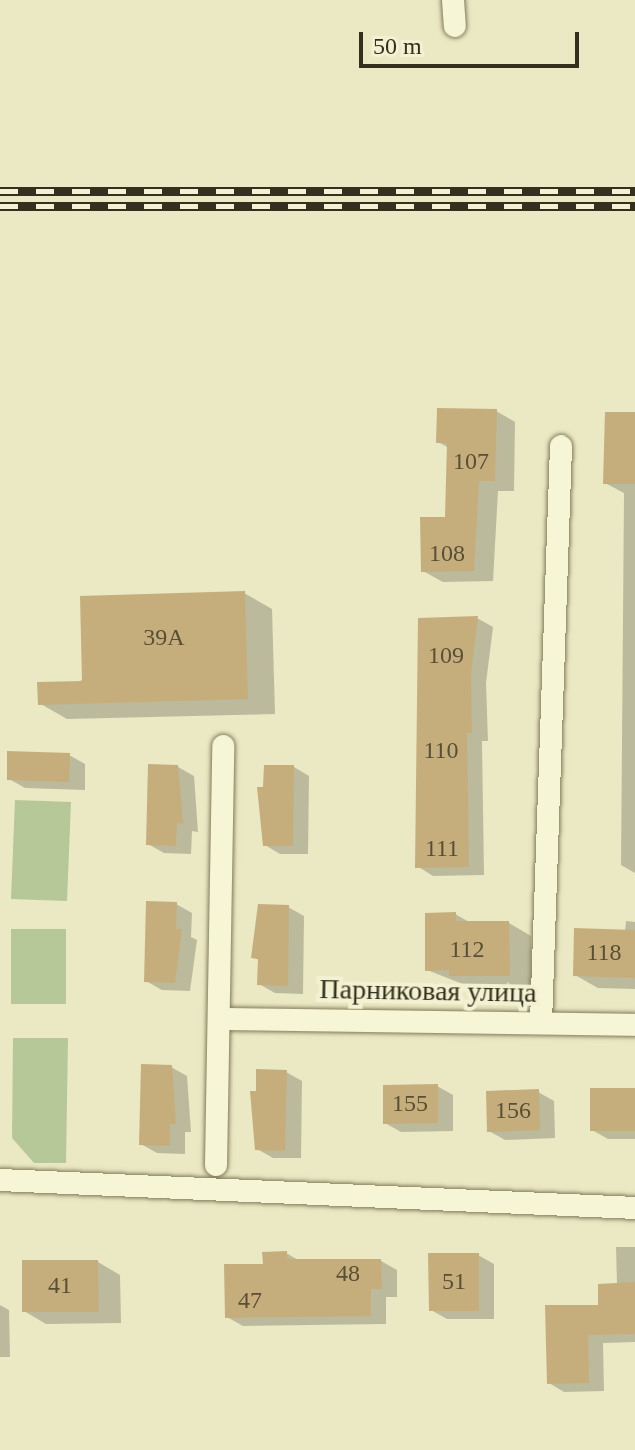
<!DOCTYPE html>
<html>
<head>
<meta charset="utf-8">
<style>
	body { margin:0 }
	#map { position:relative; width:635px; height:1450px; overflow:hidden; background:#eae9c3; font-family:Georgia,serif }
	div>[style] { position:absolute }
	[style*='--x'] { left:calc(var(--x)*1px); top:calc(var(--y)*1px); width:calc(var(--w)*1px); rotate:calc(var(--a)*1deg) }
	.green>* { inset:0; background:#b6c798 }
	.shadow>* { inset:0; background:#0003 }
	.building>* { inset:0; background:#c6ae7c }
	.roads { filter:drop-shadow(0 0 2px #837b5b) drop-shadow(0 0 2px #837b5b) }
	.minor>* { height:22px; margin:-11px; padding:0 11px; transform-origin:11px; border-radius:11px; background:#f6f5d6 }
	.rail>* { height:9px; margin-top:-4.5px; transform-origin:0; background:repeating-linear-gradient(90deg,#f2f1d2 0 18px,#342f1e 0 36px); box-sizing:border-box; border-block:2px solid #342f1e }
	span { translate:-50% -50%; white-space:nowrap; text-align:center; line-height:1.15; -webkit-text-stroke:8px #f2f1d2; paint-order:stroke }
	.number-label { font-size:24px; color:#584f36 }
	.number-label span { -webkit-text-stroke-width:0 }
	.street-label { font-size:28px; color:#342f1e }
	.scale { position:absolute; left:359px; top:32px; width:220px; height:36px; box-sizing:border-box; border:4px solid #342f1e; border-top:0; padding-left:10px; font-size:24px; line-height:28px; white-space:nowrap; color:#342f1e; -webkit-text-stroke:6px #f2f1d2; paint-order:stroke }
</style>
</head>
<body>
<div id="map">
	<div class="green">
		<i style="clip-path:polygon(15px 800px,71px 802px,67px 901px,11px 899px)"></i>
		<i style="clip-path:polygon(11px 929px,66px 929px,66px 1004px,11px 1004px)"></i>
		<i style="clip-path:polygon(13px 1038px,68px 1038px,66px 1163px,34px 1163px,12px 1138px)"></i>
	</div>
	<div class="shadow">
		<i style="clip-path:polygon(496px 411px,515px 422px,514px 491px,498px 491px,493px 581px,443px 582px,423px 571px,447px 519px,449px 448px,438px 442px)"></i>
		<i style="clip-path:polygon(635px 414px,635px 873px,621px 865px,624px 493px,605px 483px)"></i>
		<i style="clip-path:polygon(244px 593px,272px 609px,275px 714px,67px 719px,39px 703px)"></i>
		<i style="clip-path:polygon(477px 618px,493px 627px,486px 683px,488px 741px,482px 741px,484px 875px,433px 876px,417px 866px)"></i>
		<i style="clip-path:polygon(69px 755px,85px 764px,85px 790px,25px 788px,9px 779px)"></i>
		<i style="clip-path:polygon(178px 767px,194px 776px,198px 832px,192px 831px,191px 854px,164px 853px,148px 844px)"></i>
		<i style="clip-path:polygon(294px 767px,309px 776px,308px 854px,280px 854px,265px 845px,265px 789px)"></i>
		<i style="clip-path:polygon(176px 904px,192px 913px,191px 937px,197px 940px,190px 991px,162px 990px,146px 981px)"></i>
		<i style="clip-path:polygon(288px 907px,304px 916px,303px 994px,275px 993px,259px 984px,260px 961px,254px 957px)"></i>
		<i style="clip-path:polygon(455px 914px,471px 923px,509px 923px,531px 936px,532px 988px,473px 988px,427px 970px)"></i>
		<i style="clip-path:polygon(626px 921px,635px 922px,635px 989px,598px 988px,575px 975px,625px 932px)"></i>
		<i style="clip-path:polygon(171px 1067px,187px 1076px,191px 1132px,185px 1132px,185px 1154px,157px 1153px,141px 1144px)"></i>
		<i style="clip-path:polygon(286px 1072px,302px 1081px,301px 1158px,273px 1158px,257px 1149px,258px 1093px)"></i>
		<i style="clip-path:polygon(437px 1086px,453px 1095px,453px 1131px,401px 1132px,385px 1123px)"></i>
		<i style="clip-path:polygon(635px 1090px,635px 1139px,608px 1139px,592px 1130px)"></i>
		<i style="clip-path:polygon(538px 1092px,554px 1101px,555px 1138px,505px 1140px,489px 1131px)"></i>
		<i style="clip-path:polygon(616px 1247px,635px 1247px,635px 1342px,603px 1343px,604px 1391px,564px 1392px,549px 1383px,617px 1285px)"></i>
		<i style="clip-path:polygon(286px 1253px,300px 1261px,381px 1261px,397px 1270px,397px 1297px,386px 1297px,386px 1324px,243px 1326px,227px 1317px,265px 1266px)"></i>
		<i style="clip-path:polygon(478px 1255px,494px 1264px,494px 1319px,447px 1319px,431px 1310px)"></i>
		<i style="clip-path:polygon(98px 1262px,120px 1275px,121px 1323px,46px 1324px,24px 1311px)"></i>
		<i style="clip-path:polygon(0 1305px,9px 1310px,10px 1357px,0 1357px)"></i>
	</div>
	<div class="building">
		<i style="clip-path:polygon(437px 408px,497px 409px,495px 481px,479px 481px,474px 571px,421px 572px,420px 517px,445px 517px,447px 443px,436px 443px)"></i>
		<i style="clip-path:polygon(605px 412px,635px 412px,635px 484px,603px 484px)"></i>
		<i style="clip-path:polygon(245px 591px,248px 699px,38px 705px,37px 682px,82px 681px,80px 596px)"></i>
		<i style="clip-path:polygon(478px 616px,471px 673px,472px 733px,467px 733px,469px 867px,415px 868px,418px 618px)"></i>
		<i style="clip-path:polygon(7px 751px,70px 753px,69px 782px,7px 780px)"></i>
		<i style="clip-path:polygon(148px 764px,178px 765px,183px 824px,177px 823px,176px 846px,146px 845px)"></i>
		<i style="clip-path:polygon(264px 765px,294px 765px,293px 846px,263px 846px,257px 787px,263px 787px)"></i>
		<i style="clip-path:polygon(146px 901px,177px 902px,176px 929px,182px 929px,175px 983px,144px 982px)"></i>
		<i style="clip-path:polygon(258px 904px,289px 905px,288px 986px,257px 985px,258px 959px,251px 958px)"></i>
		<i style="clip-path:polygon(456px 912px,456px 921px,509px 921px,510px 976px,449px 976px,449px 970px,425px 971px,425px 913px)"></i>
		<i style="clip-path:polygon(574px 928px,635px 930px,635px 978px,573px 976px)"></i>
		<i style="clip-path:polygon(141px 1064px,172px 1065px,176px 1124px,170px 1124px,170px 1146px,139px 1145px)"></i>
		<i style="clip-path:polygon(256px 1069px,287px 1070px,285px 1151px,255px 1150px,250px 1091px,256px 1091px)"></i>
		<i style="clip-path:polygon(438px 1084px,438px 1123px,383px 1124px,383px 1085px)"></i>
		<i style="clip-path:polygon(590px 1088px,635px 1088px,635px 1131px,590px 1131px)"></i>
		<i style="clip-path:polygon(539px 1089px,540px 1130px,487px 1132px,486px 1091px)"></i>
		<i style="clip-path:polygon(287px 1251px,287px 1259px,381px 1259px,382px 1289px,371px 1289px,371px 1316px,225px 1318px,224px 1264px,263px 1264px,262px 1252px)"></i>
		<i style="clip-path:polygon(428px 1253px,479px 1253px,479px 1311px,429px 1311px)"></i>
		<i style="clip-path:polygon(22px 1260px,98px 1260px,99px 1312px,22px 1312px)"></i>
		<i style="clip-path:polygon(635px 1282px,635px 1334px,588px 1335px,589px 1383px,547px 1384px,545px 1305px,598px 1305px,598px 1284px)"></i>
	</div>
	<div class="roads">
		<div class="minor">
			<i style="--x:453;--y:0;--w:26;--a:86"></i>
			<i style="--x:220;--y:1019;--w:415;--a:0.8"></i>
			<i style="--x:541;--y:1022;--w:576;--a:-88.01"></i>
			<i style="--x:216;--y:1165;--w:419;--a:-89"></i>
			<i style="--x:0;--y:1180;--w:636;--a:2.52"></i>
		</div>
	</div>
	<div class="rail">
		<i style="--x:0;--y:191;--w:635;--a:0"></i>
		<i style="--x:0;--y:206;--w:635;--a:0"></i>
	</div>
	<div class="number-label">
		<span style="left:471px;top:462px">107</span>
		<span style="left:447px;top:554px">108</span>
		<span style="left:164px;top:638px">39А</span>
		<span style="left:446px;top:656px">109</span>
		<span style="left:441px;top:751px">110</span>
		<span style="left:442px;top:849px">111</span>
		<span style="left:467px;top:950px">112</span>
		<span style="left:604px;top:953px">118</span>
		<span style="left:410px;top:1104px">155</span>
		<span style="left:513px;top:1111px">156</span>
		<span style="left:348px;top:1274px">48</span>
		<span style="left:454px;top:1282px">51</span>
		<span style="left:60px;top:1286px">41</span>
		<span style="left:250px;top:1301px">47</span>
	</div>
	<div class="street-label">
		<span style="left:428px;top:991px;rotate:1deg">Парниковая улица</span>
	</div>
	<div class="scale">50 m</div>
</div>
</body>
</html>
